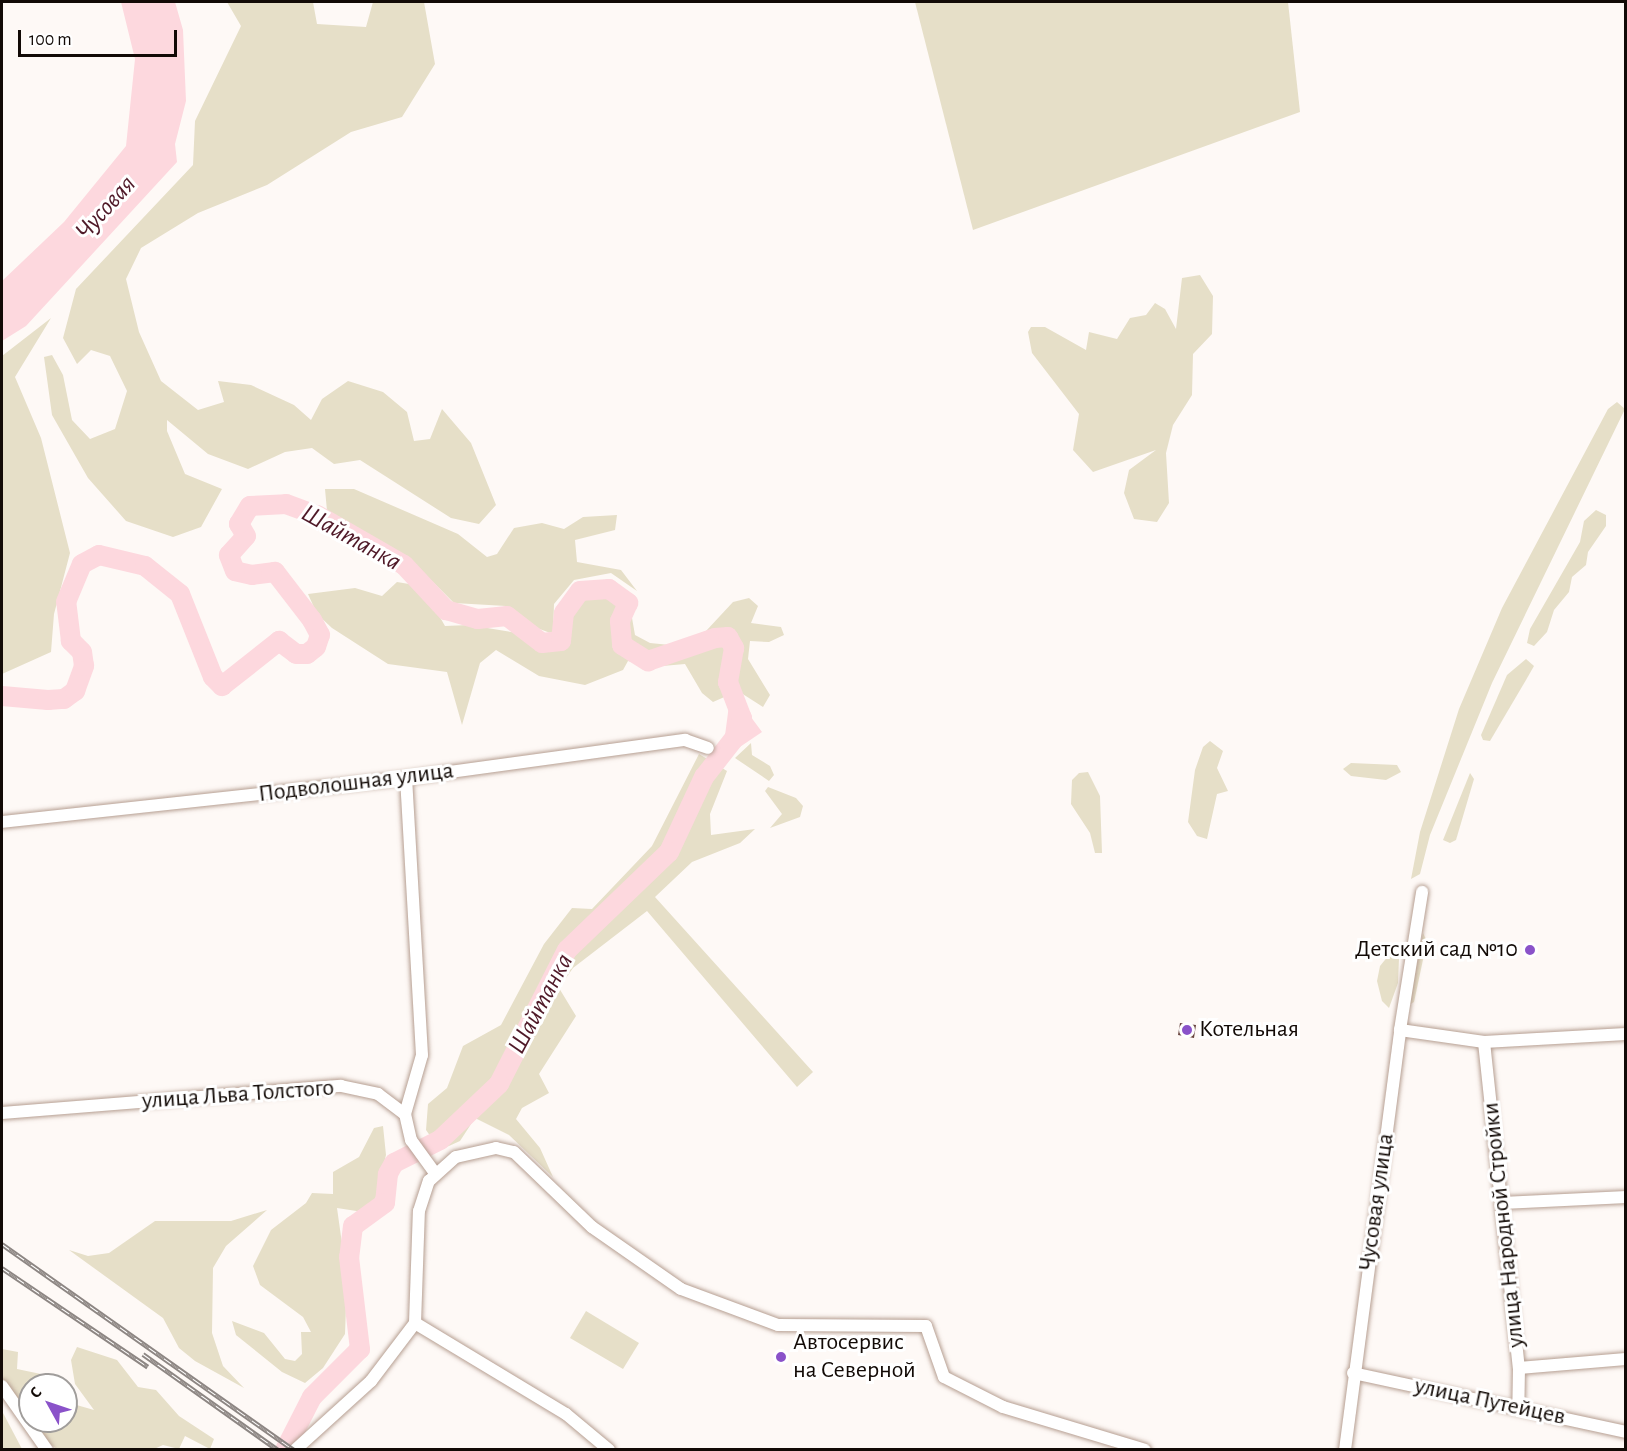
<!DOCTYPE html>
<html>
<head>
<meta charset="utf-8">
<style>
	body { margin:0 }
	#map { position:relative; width:1627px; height:1451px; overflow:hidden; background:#fef9f6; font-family:"Alegreya Sans",sans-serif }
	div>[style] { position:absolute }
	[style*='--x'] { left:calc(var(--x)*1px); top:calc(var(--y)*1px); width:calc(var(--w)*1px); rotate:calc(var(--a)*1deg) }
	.green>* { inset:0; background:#e6dfc8 }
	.water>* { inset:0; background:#fdd8de }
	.river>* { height:20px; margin:-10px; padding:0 10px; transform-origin:10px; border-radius:10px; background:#fdd8de }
	.building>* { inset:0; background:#68443e }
	.roads { filter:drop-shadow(0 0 2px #b69f92) drop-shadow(0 0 2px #b69f92) }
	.street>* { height:12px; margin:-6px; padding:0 6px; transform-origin:6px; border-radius:6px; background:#fff }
	.rail>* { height:5px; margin-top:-2.5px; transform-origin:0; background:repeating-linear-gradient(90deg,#fff 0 9px,#8d8683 0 18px); box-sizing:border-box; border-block:2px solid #8d8683 }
	.dots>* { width:16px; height:16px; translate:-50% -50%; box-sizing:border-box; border:3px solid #fff; border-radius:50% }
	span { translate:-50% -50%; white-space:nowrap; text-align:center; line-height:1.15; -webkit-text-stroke:6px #fff; paint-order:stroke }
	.street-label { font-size:24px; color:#120a06 }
	.poi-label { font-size:24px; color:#120a06 }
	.right { translate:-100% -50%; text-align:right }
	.left { translate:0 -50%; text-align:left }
	.water-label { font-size:26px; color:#4f1928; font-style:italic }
	.frame { position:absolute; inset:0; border:3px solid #120a06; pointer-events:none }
	.north { position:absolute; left:18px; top:1373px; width:60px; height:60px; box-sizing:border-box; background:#fff; border:2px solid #a09d9b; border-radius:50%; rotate:310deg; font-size:16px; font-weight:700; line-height:24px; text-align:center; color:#120a06 }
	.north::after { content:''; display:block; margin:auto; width:21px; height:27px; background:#8a52c9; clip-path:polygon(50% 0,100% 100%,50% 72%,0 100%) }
	.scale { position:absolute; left:18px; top:30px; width:159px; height:27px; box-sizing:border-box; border:3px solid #120a06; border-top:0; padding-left:8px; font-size:18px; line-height:21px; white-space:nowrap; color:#120a06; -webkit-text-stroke:4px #fff; paint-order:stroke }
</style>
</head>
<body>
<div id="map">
	<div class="green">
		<i style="clip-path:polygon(227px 2px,313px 2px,317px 24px,366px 27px,373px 2px,424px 2px,435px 64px,402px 117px,351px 132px,267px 185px,198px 213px,141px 248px,126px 279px,139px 332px,161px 381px,198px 410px,224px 402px,218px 381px,251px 385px,294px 405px,311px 420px,322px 399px,348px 381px,383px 392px,407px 412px,414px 441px,430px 439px,442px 409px,471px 443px,496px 505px,479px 524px,451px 518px,360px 460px,334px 464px,312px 448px,285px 452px,248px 469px,208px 454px,167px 420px,167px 431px,185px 474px,222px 489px,201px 527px,173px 537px,126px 521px,88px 478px,52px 415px,44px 357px,52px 355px,63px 375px,72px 420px,90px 439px,115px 429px,127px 391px,110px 356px,91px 350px,77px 364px,63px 338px,76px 289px,193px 165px,195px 121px,241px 26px)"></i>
		<i style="clip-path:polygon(915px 2px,1288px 2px,1300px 112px,973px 230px)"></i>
		<i style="clip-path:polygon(1200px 275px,1213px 296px,1212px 334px,1193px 354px,1192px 395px,1173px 425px,1166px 453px,1169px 503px,1157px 522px,1134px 519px,1124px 493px,1129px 470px,1156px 450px,1093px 472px,1073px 450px,1079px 414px,1032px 353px,1028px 332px,1031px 327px,1045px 327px,1086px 350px,1089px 332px,1117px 339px,1130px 318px,1146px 315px,1155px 303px,1165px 309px,1176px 329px,1182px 278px)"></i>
		<i style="clip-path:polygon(51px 318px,15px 377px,41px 438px,70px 553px,54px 614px,51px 652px,2px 674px,2px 356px)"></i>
		<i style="clip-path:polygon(1617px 402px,1625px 409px,1492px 683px,1430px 835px,1420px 874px,1411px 879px,1420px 832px,1459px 709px,1502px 608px,1608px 409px)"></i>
		<i style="clip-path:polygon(325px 489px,354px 489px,458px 534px,487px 557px,497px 554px,514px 528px,542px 523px,564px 529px,583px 517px,617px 515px,615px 530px,575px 540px,577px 562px,621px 570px,637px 591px,611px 573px,574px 580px,554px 604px,553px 634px,529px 625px,506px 606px,454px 603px,413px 562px,327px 511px)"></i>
		<i style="clip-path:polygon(1596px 510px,1606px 515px,1606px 526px,1588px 552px,1586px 565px,1572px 577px,1569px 592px,1554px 610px,1547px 632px,1534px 646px,1527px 643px,1530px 629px,1580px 542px,1584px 521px)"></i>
		<i style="clip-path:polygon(397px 582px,409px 584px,429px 598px,445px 626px,469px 625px,547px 638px,556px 635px,558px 610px,566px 596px,594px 583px,620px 586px,628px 595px,635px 635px,650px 643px,670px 645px,706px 631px,733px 602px,749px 598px,758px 606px,751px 623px,781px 627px,784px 635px,769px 642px,750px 641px,748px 659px,770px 695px,763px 707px,738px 691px,713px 702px,702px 693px,685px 664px,651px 667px,628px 661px,623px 670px,585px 685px,539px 676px,496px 650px,480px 663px,462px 725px,447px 672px,388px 664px,332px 628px,317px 614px,308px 594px,355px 588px,382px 596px)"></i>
		<i style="clip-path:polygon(1526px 659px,1534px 666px,1526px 680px,1490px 741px,1483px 740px,1481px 735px,1507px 675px)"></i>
		<i style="clip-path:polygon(1210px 741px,1223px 751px,1217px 768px,1228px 791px,1217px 794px,1207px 839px,1197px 836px,1188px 822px,1195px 770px,1203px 747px)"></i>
		<i style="clip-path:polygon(751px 743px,752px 755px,770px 766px,774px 775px,769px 781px,735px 758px)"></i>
		<i style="clip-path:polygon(699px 754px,727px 771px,710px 814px,711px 835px,755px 829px,740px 843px,692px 862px,655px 897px,813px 1072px,797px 1087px,647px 911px,573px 968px,559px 988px,576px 1016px,539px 1074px,549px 1093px,522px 1108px,516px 1119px,540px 1148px,553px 1177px,509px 1135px,475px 1118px,460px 1141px,440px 1150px,426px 1130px,428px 1104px,447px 1088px,463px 1046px,501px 1025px,544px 944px,572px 908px,592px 909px,652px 846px)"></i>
		<i style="clip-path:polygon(1351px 763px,1397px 765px,1401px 772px,1386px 780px,1351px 776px,1343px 769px)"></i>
		<i style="clip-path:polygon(1088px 772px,1100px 796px,1102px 853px,1095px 853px,1090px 833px,1071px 804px,1072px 780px,1079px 773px)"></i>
		<i style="clip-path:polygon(1470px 773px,1474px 779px,1456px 840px,1450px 843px,1443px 840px)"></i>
		<i style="clip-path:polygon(768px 787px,796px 798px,803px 806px,800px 817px,770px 828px,782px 814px,765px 791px)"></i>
		<i style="clip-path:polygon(1423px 933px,1427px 941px,1414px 1002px,1409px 1005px)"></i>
		<i style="clip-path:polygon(1393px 950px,1399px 958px,1398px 983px,1389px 1008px,1382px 1001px,1377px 981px,1380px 966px)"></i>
		<i style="clip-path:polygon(383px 1126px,386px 1155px,375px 1200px,363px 1212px,337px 1208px,347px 1279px,345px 1334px,323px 1368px,305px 1383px,282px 1372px,236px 1335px,232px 1321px,264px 1333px,285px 1359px,295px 1361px,302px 1354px,301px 1332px,311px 1332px,303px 1317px,260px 1285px,253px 1266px,271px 1230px,306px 1203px,312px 1193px,333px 1194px,333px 1172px,359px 1157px,374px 1128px)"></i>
		<i style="clip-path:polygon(267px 1210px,226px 1246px,213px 1268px,212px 1333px,223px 1366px,244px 1388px,195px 1361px,179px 1348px,163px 1318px,69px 1250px,88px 1256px,109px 1253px,155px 1221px,231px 1221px)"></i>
		<i style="clip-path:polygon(586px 1311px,639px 1343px,623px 1369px,570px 1338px)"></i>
		<i style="clip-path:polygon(77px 1347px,117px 1360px,138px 1387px,156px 1390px,179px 1416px,214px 1439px,210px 1449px,185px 1436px,179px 1449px,163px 1445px,152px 1450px,57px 1449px,37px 1435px,2px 1386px,2px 1349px,18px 1352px,17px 1369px,60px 1378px,59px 1385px,30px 1385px,30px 1421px,66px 1421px,66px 1402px,94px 1410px,75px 1384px,71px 1360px)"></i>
		<i style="clip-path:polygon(2px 1411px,22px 1449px,2px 1449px)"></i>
	</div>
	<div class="water">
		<i style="clip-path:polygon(121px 2px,175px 2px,183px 30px,186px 101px,175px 144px,177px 162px,26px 326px,2px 341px,2px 281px,64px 222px,126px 146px,135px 59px)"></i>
		<i style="clip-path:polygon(731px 690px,762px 732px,725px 757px,718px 751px,724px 743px)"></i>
	</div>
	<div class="river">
		<i style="--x:2;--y:696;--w:46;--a:5"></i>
		<i style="--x:48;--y:700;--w:16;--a:-4"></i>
		<i style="--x:64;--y:699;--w:14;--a:-36"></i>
		<i style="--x:75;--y:691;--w:27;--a:-70"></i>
		<i style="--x:84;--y:666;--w:14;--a:-98"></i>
		<i style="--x:82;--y:652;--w:16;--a:-135"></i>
		<i style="--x:71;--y:641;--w:39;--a:-97"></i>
		<i style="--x:66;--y:602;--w:41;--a:-67.2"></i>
		<i style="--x:82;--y:564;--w:19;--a:-28"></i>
		<i style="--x:99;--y:555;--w:47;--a:13.4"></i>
		<i style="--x:145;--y:566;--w:45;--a:38.7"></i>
		<i style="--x:180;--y:594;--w:89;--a:68.3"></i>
		<i style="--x:213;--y:677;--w:13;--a:45"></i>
		<i style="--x:222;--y:686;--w:73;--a:-38.3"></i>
		<i style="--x:279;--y:641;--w:21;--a:37"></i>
		<i style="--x:296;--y:654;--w:11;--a:0"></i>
		<i style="--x:307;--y:654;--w:11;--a:-38"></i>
		<i style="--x:316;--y:647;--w:13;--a:-72"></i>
		<i style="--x:320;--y:635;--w:17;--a:-118"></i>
		<i style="--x:312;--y:620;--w:61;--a:-127.6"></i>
		<i style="--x:275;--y:572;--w:23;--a:173"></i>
		<i style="--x:252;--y:575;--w:17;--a:-167"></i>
		<i style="--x:235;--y:571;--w:17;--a:-111"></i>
		<i style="--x:229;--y:555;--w:25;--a:-48"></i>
		<i style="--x:246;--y:536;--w:14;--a:-120"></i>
		<i style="--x:239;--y:524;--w:21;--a:-59"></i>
		<i style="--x:250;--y:506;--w:36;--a:-3"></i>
		<i style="--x:286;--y:504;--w:33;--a:20"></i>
		<i style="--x:317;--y:515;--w:100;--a:29.9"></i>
		<i style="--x:404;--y:565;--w:62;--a:47"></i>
		<i style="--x:446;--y:610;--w:33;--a:16"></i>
		<i style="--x:478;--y:619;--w:29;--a:-6"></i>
		<i style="--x:507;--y:616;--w:44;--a:37.6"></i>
		<i style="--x:542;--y:643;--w:19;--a:-6"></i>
		<i style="--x:561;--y:641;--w:28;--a:-84"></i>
		<i style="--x:564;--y:613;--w:27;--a:-54"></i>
		<i style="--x:580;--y:591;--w:29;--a:-4"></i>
		<i style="--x:609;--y:589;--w:24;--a:36"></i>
		<i style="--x:628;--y:603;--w:20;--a:114"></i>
		<i style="--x:620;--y:621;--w:24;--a:85"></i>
		<i style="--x:622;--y:645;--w:31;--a:32"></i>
		<i style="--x:648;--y:661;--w:71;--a:-18.9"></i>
		<i style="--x:715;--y:638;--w:13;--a:-4"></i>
		<i style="--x:728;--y:637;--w:13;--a:61"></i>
		<i style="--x:734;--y:648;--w:35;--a:100"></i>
		<i style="--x:728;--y:682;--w:39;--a:69"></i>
		<i style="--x:742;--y:718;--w:13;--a:99"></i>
		<i style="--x:740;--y:731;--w:58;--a:128"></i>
		<i style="--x:704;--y:777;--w:83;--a:115"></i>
		<i style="--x:669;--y:852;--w:141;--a:136.1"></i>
		<i style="--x:567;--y:950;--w:150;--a:116.9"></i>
		<i style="--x:499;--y:1084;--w:81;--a:136.5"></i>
		<i style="--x:440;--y:1140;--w:51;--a:153.4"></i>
		<i style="--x:394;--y:1163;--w:13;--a:119"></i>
		<i style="--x:388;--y:1174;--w:29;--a:96"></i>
		<i style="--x:385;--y:1203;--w:39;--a:144"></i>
		<i style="--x:353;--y:1226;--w:31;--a:97"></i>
		<i style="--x:349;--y:1257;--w:93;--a:83.2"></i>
		<i style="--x:360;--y:1349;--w:68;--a:135"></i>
		<i style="--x:312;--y:1397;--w:59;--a:117"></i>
	</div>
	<div class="building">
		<i style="clip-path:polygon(1180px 1023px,1196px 1025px,1194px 1038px,1178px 1035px)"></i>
	</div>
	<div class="roads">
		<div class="street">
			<i style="--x:2;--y:822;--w:406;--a:-6.2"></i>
			<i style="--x:406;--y:778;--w:282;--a:-7.8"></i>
			<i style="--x:685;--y:740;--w:24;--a:19"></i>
			<i style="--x:1400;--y:1030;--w:85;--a:8.1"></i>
			<i style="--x:1484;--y:1042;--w:142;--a:-3.2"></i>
			<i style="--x:1484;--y:1042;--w:328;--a:83.9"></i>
			<i style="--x:1519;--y:1368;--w:39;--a:91"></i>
			<i style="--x:2;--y:1113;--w:340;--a:-4.6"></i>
			<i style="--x:341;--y:1086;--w:38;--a:12"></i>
			<i style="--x:378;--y:1094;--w:34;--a:37"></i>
			<i style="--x:405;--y:1114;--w:61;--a:-73.9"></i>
			<i style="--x:422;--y:1055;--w:277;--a:-93.3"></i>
			<i style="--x:405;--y:1114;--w:27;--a:77"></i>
			<i style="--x:411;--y:1140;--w:41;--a:54"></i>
			<i style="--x:1503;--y:1203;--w:123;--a:-2.8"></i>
			<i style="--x:415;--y:1323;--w:176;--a:31.1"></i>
			<i style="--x:566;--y:1414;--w:56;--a:39.9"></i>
			<i style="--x:1519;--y:1368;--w:107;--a:-4.8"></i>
			<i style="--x:1353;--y:1373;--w:279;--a:12.2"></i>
			<i style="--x:2;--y:1386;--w:78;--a:54.9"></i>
			<i style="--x:295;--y:1450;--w:103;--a:-42.2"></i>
			<i style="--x:371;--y:1381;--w:73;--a:-52.8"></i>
			<i style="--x:415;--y:1323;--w:112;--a:-88"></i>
			<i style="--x:419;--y:1211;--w:32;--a:-72"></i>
			<i style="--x:429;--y:1181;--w:36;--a:-42"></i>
			<i style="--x:456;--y:1157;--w:41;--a:-12.7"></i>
			<i style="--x:496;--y:1148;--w:18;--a:13"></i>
			<i style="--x:514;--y:1152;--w:108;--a:43.9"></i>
			<i style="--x:592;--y:1227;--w:108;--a:34.9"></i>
			<i style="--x:681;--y:1289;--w:103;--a:20.4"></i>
			<i style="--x:778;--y:1325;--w:148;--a:0.4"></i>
			<i style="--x:926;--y:1326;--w:54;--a:70.6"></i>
			<i style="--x:944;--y:1377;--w:66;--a:27"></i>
			<i style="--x:1003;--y:1407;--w:148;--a:16.8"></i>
			<i style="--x:1345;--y:1450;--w:424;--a:-82.5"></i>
			<i style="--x:1400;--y:1030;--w:140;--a:-80.9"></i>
		</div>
	</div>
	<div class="rail">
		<i style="--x:2;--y:1244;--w:357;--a:35.2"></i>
		<i style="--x:2;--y:1268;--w:176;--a:34.1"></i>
		<i style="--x:143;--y:1354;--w:166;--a:35.4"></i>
	</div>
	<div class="dots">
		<i style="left:1530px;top:950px;background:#8a52c9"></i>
		<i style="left:1187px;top:1030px;background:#8a52c9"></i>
		<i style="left:781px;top:1357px;background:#8a52c9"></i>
	</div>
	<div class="street-label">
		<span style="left:356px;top:783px;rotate:-7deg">Подволошная улица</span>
		<span style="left:238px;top:1095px;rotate:-4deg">улица Льва Толстого</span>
		<span style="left:1377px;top:1202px;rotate:-82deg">Чусовая улица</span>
		<span style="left:1504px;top:1225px;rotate:-96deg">улица Народной Стройки</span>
		<span style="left:1490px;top:1402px;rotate:12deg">улица Путейцев</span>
	</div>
	<div class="poi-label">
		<span class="right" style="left:1518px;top:950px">Детский сад №10</span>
		<span class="left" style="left:1199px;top:1030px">Котельная</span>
		<span class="left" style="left:793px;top:1357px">Автосервис<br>на Северной</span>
	</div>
	<div class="water-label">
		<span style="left:106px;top:208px;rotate:-48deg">Чусовая</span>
		<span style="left:351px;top:538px;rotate:29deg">Шайтанка</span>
		<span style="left:541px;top:1004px;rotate:-62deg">Шайтанка</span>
	</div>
	<div class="frame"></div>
	<div class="north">С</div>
	<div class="scale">100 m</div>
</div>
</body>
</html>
